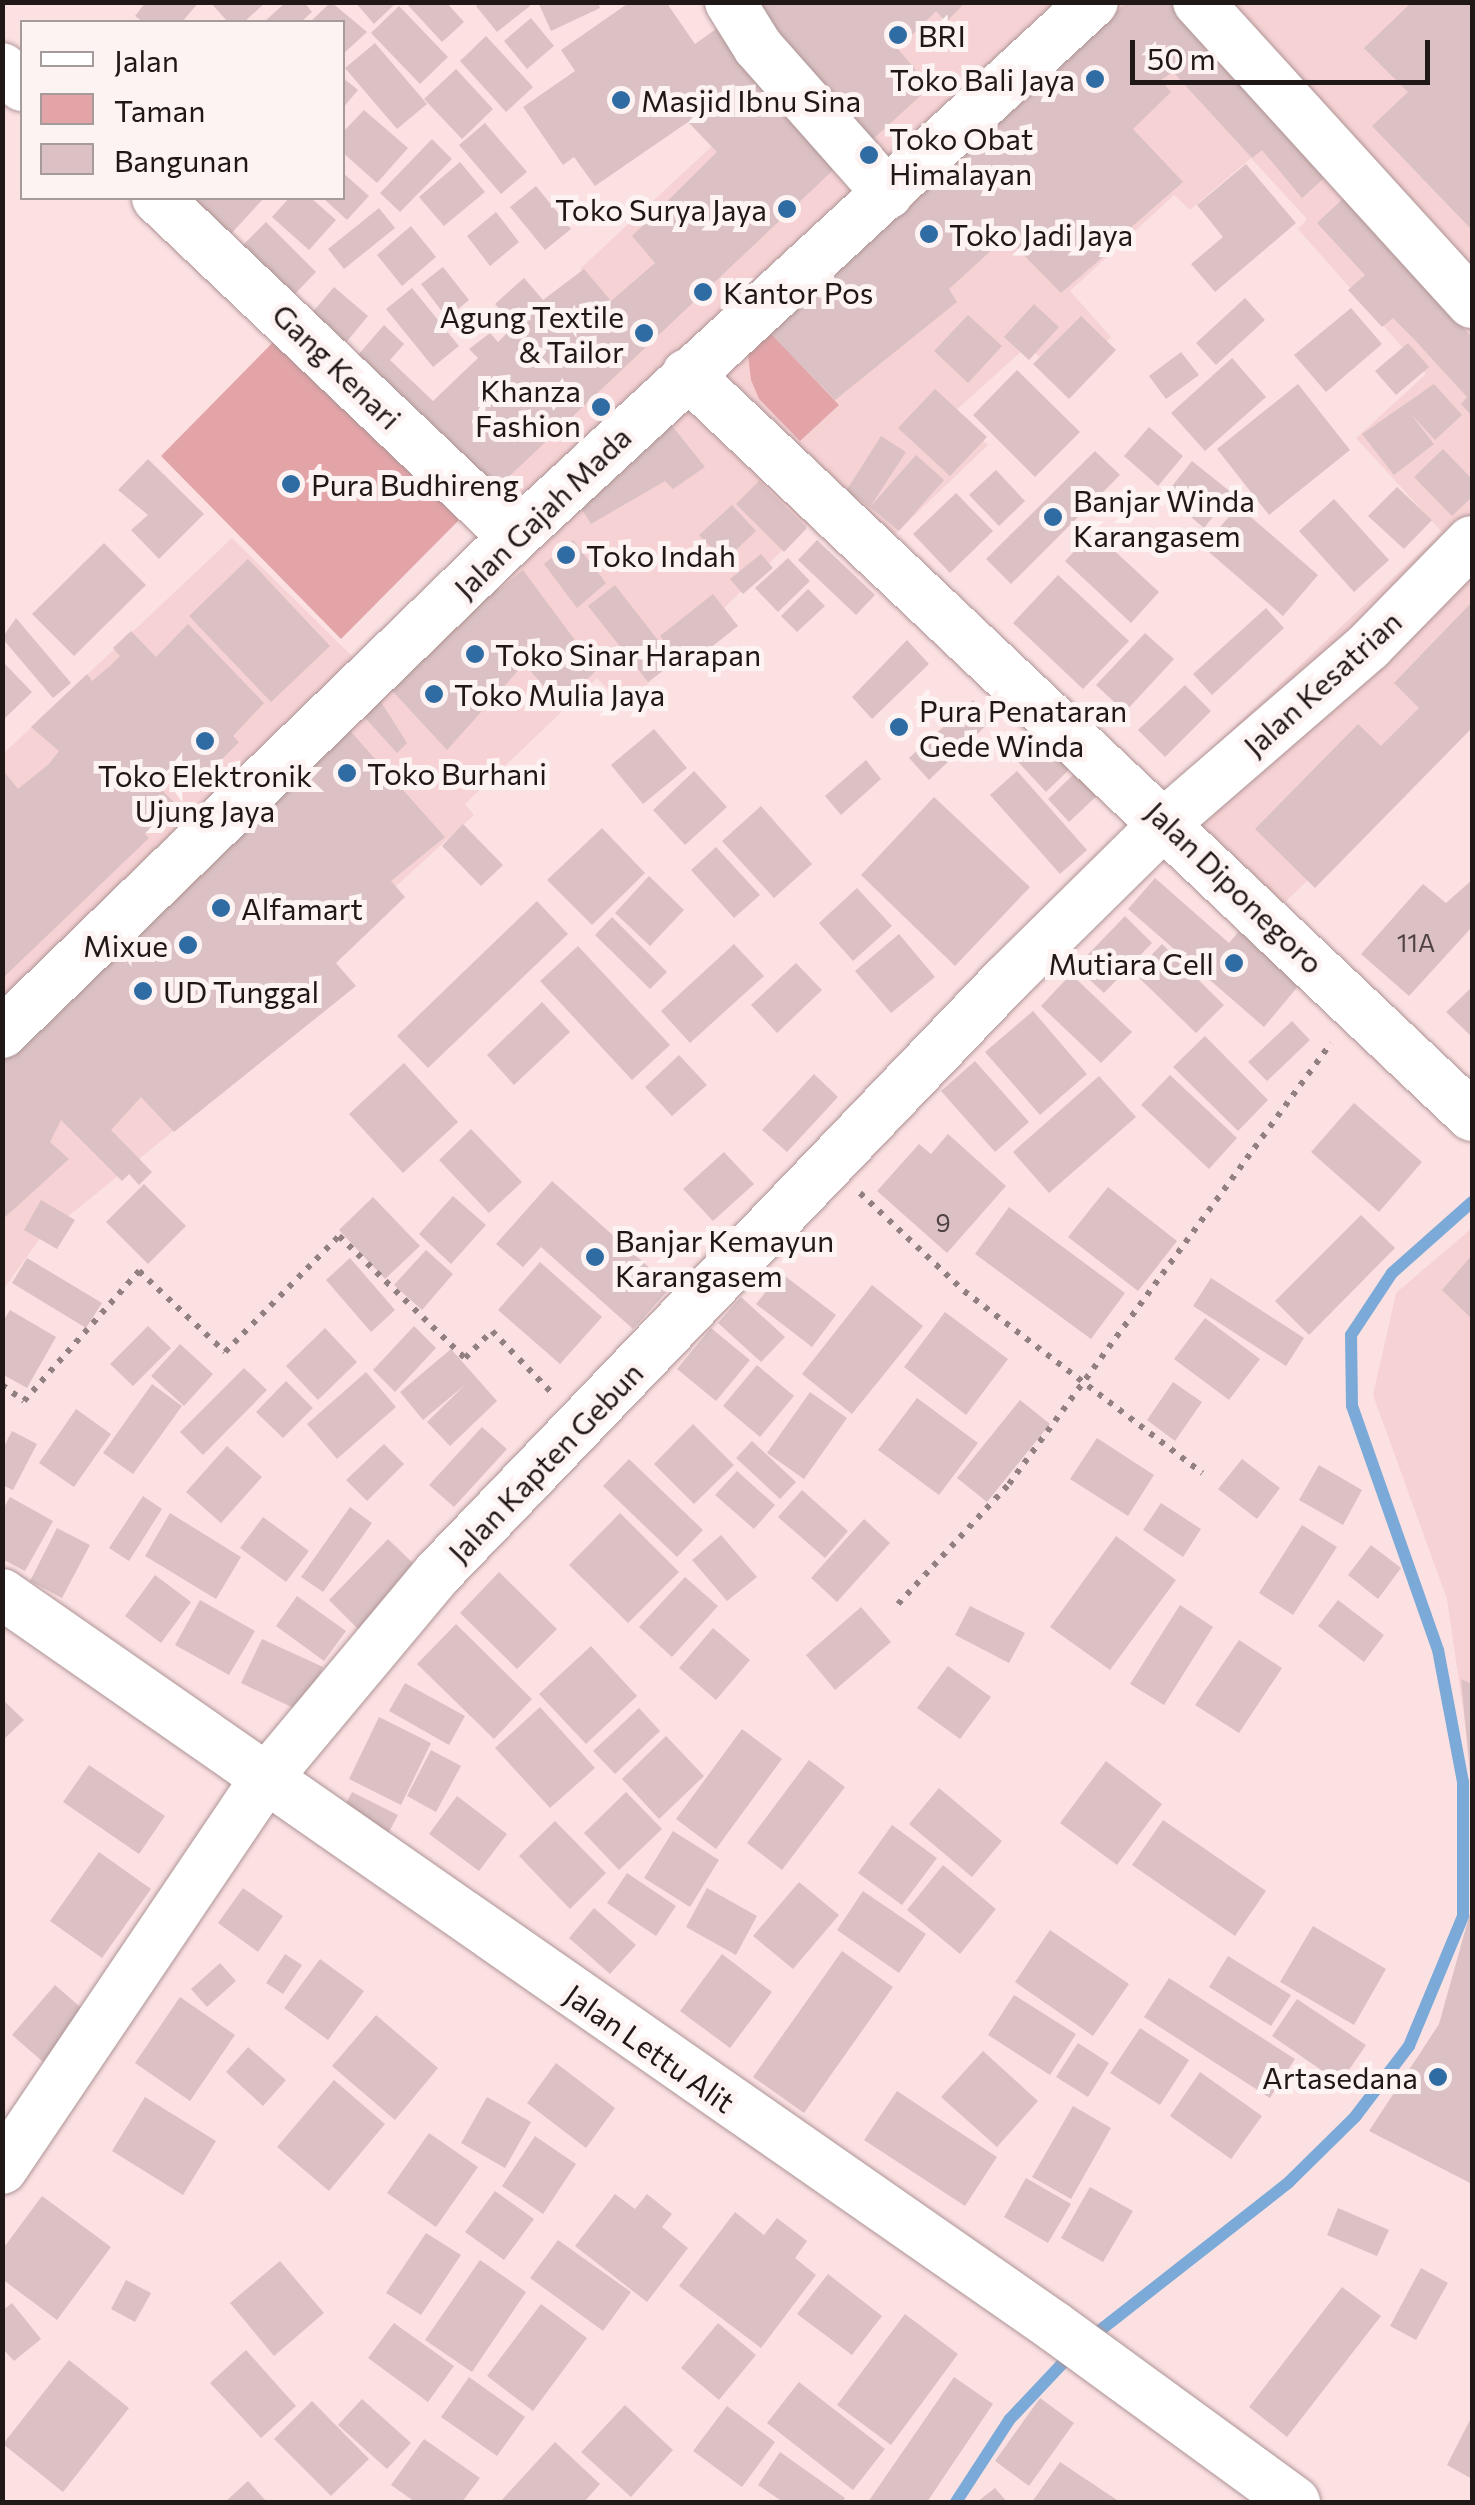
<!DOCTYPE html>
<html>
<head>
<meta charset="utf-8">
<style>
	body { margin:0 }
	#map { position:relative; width:1475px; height:2505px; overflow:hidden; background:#fce1e3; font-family:Commissioner,sans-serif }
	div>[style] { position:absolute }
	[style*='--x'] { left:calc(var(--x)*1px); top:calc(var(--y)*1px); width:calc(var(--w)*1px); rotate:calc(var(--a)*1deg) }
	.built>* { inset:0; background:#f6d2d4 }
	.green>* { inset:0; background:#e3a4a8 }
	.stream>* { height:12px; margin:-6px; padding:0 6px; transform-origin:6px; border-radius:6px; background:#7baad8 }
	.building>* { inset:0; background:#dbc1c3 }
	.path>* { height:6px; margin-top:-3px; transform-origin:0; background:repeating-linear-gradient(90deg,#928081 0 5px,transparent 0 13px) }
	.roads { filter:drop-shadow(0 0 2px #ad9495) drop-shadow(0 0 2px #ad9495) }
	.minor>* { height:50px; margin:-25px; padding:0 25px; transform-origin:25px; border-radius:25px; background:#fff }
	.dots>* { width:28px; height:28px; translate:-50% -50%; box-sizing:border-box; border:5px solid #fef3f3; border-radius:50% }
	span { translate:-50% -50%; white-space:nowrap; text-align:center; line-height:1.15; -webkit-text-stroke:10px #fef3f3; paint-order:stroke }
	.number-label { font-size:25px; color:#4f4242 }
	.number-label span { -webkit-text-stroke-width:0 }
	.poi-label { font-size:30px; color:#201717 }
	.left { translate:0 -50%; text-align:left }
	.right { translate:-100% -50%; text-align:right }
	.street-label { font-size:30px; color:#201717 }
	.frame { position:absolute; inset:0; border:5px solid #201717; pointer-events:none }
	.legend { position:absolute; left:20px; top:20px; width:325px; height:180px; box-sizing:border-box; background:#fef3f3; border:2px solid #a59b9b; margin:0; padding:12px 18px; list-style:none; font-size:30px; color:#201717 }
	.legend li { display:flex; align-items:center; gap:20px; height:50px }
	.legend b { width:50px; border:2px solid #a59b9b }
	.scale { position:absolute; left:1130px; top:40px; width:300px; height:45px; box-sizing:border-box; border:5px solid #201717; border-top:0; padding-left:12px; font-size:30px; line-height:35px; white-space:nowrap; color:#201717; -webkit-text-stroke:8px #fef3f3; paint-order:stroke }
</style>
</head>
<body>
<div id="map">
	<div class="built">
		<i style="clip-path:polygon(772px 2px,1472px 3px,1472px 722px,1253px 933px,1136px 819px,1442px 532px,1356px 438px,1426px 374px,1298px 229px,1307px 219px,1251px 158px,1190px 210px,1174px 195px,1070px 291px,1111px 337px,1065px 380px,1027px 346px,953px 413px,988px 445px,870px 558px,821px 512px,625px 706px,597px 678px,465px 804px,474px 815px,310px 965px,337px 998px,38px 1241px,3px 1290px,3px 754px,232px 538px,360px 664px,498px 524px,434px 458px,607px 301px,580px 269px,786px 77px)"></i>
		<i style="clip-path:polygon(1472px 1228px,1472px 1771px,1447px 1599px,1373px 1395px,1396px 1293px)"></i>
	</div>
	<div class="green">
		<i style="clip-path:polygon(763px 325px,839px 405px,800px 441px,759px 399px,751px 380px,748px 355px)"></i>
		<i style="clip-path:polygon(287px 328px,468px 511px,341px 639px,161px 456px)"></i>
	</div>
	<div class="stream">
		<i style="--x:1089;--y:2339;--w:254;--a:-38.1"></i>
		<i style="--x:1289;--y:2182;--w:93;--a:-44.6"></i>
		<i style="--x:1355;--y:2117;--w:89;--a:-52.7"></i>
		<i style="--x:1409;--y:2046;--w:141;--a:-67.4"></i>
		<i style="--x:1463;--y:1916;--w:134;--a:-90"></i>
		<i style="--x:1463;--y:1782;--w:134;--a:-100.7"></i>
		<i style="--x:1438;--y:1650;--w:259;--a:-109.4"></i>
		<i style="--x:1352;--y:1406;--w:71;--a:-90.8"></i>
		<i style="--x:1351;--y:1335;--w:74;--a:-56.5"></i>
		<i style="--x:1392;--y:1273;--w:107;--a:-41.6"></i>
		<i style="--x:956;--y:2502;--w:99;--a:-57"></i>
		<i style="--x:1010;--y:2419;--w:93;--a:-46.7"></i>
	</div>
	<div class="building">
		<i style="clip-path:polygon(146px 2px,199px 2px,182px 22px,143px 22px,135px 16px)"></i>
		<i style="clip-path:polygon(210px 2px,266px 2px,244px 22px,228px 22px)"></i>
		<i style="clip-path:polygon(286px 2px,304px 2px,312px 12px,301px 22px,264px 22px)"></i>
		<i style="clip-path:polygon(331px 2px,367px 32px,342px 55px,342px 22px,310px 22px)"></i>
		<i style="clip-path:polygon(355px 2px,397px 2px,374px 24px)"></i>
		<i style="clip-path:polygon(405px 2px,446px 2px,464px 22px,442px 42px)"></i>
		<i style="clip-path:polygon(481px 2px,528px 2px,530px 6px,497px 32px,476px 6px)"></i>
		<i style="clip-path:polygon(538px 2px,598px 2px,600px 8px,551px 31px)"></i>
		<i style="clip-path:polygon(630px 2px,666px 2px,695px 44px,716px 29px,743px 67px,755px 59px,846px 158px,483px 501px,345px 370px,384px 325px,404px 344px,390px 360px,433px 401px,478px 358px,469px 349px,490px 333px,498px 342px,514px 326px,495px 304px,524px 278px,543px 300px,584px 269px,611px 301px,655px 263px,632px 236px,717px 152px,688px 122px,595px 186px,574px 157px,563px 165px,523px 107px,575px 71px,561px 50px)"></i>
		<i style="clip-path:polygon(739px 2px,966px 2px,946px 22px,936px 11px,898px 49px,930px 87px,860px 151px)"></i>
		<i style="clip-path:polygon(1127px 2px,1173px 2px,1332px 171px,1302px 198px,1262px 150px,1252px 158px,1173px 72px,1161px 80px,1171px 92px,1133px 129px,1183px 182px,1120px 237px,1114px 229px,1095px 247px,1104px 256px,1061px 293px,1006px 237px,949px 289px,957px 302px,835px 400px,770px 333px)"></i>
		<i style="clip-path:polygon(1412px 2px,1472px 2px,1472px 230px,1372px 126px,1408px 92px,1364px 48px)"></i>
		<i style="clip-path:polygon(399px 6px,448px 57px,420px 84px,371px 33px)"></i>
		<i style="clip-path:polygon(531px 18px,554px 46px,527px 69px,504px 41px)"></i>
		<i style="clip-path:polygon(486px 36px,533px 87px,506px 112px,460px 61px)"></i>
		<i style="clip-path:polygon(375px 43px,427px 104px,397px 129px,345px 68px)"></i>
		<i style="clip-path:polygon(456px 69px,493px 109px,462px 139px,424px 99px)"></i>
		<i style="clip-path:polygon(342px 77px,358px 90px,342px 109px)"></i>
		<i style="clip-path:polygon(364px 110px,408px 148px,377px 183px,342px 152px,342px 133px)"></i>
		<i style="clip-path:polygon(485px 123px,527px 172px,501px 194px,459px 145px)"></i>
		<i style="clip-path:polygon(432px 139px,452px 159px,400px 212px,380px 193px)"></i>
		<i style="clip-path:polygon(460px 162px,485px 192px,444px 226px,419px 197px)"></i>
		<i style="clip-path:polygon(1246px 164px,1296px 223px,1215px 292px,1191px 264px,1223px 237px,1197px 205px)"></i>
		<i style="clip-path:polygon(342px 172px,369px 196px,347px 220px,323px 198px,342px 198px)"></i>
		<i style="clip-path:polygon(536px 186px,571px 229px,545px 250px,510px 207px)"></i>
		<i style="clip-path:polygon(1348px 194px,1396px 245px,1390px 251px,1472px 337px,1472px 416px,1461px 404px,1467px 397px,1412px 337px,1393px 318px,1382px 327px,1348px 290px,1365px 275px,1317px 223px)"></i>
		<i style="clip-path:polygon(185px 198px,264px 198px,228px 237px)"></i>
		<i style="clip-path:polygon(289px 198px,311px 198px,336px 220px,309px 250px,272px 217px)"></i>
		<i style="clip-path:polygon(379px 208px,395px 228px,344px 269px,328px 249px)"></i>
		<i style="clip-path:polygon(496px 212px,519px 242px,490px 266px,467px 236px)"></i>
		<i style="clip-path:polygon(266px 222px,316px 272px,292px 297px,242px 246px)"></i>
		<i style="clip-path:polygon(411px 226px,436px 257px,402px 286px,377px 255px)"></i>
		<i style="clip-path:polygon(443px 267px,469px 300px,447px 318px,421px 284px)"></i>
		<i style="clip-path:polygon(334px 287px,368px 316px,334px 357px,299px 328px)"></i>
		<i style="clip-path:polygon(412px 288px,459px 346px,433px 367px,386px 309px)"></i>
		<i style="clip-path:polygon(1245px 298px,1265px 320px,1216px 365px,1196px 343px)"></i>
		<i style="clip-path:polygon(1034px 304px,1059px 327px,1029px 360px,1004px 337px)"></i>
		<i style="clip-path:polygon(1351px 308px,1382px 344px,1326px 392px,1294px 355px)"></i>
		<i style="clip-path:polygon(968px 315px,1002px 346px,968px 383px,934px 351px)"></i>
		<i style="clip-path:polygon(1081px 316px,1116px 350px,1069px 399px,1033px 364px)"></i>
		<i style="clip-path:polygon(1408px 343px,1429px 367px,1396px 395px,1375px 371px)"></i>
		<i style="clip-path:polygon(1181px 352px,1199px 375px,1166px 399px,1149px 376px)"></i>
		<i style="clip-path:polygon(1232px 358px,1266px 397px,1205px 451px,1171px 413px)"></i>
		<i style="clip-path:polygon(1017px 370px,1080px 432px,1035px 477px,973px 415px)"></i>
		<i style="clip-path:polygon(1298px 384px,1350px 450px,1269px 515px,1217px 449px)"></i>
		<i style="clip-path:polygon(1434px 384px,1462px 415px,1435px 440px,1410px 413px,1434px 444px,1394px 475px,1362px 434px)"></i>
		<i style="clip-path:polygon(935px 389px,987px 437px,950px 476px,898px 428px)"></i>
		<i style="clip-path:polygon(661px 412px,705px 467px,673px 489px,665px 481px,591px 524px,573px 494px)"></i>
		<i style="clip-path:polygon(1149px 427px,1183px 456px,1158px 486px,1124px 456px)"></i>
		<i style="clip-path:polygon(881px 436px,906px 452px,870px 507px,846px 491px)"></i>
		<i style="clip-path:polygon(1443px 449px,1472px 479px,1472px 497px,1452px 516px,1414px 477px)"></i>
		<i style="clip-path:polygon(1095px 451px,1120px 475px,1011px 584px,986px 559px)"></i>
		<i style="clip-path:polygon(916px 455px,944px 480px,899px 531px,870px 507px)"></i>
		<i style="clip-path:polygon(148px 459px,204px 514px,159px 559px,131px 530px,148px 515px,118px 490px)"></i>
		<i style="clip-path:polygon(1192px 461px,1232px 493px,1204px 528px,1165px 495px)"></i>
		<i style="clip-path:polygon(996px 470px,1025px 501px,999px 526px,969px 495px)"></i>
		<i style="clip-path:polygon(759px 481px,807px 528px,784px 552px,736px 504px)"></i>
		<i style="clip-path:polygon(1397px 487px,1432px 520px,1404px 549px,1368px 516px)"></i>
		<i style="clip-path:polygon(956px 493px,993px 531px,950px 573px,913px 534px)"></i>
		<i style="clip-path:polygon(1334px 499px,1389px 560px,1354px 592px,1299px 531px)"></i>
		<i style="clip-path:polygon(732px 505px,756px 531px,724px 561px,699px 535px)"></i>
		<i style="clip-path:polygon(1238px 506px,1318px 575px,1283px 616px,1203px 547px)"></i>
		<i style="clip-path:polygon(1093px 531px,1159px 592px,1131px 623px,1065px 561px)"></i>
		<i style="clip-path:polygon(573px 540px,606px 583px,577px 608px,544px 564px)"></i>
		<i style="clip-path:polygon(817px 540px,875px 595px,856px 615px,798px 560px)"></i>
		<i style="clip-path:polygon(104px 543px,146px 585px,74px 656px,32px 614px)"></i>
		<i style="clip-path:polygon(761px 554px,773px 568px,743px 594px,730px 579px)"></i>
		<i style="clip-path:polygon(788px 558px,810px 581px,778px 612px,755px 588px)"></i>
		<i style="clip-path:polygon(248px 559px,330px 646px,271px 702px,189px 616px)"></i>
		<i style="clip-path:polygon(523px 570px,597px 670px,560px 704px,524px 664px,447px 750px,385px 683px,492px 581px,499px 590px)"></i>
		<i style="clip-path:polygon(1058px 575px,1129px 641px,1083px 689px,1013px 623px)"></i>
		<i style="clip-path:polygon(615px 585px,675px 662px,648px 682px,588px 606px)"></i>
		<i style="clip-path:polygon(808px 589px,825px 606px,797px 632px,781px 616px)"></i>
		<i style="clip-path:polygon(713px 594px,738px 626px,685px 668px,660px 636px)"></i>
		<i style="clip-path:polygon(1472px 602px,1472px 728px,1315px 888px,1255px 829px,1358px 724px,1381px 746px,1419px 708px,1394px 683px)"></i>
		<i style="clip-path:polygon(1266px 608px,1284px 628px,1212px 695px,1193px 674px)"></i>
		<i style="clip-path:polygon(16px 618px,71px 683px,53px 698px,2px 638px)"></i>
		<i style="clip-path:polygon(188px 624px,264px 703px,233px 736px,239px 742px,193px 788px,181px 775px,162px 790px,176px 804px,145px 834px,149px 838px,5px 976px,2px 769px,18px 789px,49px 764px,59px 751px,31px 727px,87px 674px,92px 681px,111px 665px,120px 656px,113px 648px,131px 631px,156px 657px)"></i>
		<i style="clip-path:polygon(1145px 633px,1174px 659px,1125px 712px,1096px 685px)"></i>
		<i style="clip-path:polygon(907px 640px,929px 664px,872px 719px,852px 697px)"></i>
		<i style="clip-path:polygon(2px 661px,32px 692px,2px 721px)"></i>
		<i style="clip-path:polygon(1185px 685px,1211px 711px,1165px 757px,1138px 730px)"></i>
		<i style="clip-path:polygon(376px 694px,407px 743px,397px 753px,358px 710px)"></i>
		<i style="clip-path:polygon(973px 700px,993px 719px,929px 780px,909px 758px)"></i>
		<i style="clip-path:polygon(1041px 721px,1077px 762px,1046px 792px,1008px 751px)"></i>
		<i style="clip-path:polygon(343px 723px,445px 837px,391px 881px,405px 897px,336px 963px,356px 986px,174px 1132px,141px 1097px,111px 1130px,152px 1172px,139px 1185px,129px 1174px,122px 1181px,61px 1120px,50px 1142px,69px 1159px,2px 1220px,2px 1062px)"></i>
		<i style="clip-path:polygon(654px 729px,687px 768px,643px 804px,611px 765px)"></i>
		<i style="clip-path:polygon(866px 760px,881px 779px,841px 815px,825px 796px)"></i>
		<i style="clip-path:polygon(1079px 769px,1101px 792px,1069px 822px,1048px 799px)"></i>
		<i style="clip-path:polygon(694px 771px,727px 807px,685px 845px,653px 810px)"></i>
		<i style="clip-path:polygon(1017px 771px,1087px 850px,1060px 874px,990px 795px)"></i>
		<i style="clip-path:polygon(934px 797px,1030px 887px,955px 966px,861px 875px)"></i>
		<i style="clip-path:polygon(761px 806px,812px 864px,774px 898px,722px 841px)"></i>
		<i style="clip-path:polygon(463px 824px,503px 865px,481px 886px,442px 846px)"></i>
		<i style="clip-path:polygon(602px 828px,645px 873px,592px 925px,547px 880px)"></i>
		<i style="clip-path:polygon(716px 847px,760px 895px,734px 918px,691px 870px)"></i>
		<i style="clip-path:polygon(649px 876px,684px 910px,650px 946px,615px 913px)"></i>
		<i style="clip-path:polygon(1155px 878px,1229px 943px,1239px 931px,1300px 984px,1264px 1027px,1128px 909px)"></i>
		<i style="clip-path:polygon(1472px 880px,1472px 927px,1409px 996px,1361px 954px,1423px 884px,1446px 903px)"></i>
		<i style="clip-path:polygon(857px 888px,892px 926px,853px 961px,819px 923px)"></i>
		<i style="clip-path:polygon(537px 901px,568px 934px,428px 1068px,397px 1036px)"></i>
		<i style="clip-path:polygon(1125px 916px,1152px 943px,1104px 993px,1076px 967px)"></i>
		<i style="clip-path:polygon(612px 917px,667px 972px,650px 989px,595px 935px)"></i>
		<i style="clip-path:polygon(899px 934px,935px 977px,891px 1013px,855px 971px)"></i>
		<i style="clip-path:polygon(734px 944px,764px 976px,690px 1043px,661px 1011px)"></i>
		<i style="clip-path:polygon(1162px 944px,1224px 1005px,1196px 1033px,1134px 973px)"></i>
		<i style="clip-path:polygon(578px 946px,670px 1045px,632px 1080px,540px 981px)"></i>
		<i style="clip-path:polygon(796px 963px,822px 990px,777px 1033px,751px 1005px)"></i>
		<i style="clip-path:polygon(1071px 974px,1132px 1032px,1101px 1063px,1041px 1006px)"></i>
		<i style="clip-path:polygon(1472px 987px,1472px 1037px,1446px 1012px)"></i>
		<i style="clip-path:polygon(542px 1002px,570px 1032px,514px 1085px,487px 1055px)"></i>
		<i style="clip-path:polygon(1033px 1011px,1087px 1074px,1040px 1115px,985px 1052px)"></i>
		<i style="clip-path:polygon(1292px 1021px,1310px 1040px,1267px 1081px,1248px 1062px)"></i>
		<i style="clip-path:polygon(1205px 1036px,1268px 1100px,1238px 1131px,1173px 1067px)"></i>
		<i style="clip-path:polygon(679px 1055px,707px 1085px,672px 1116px,645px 1087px)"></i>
		<i style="clip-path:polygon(975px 1061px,1029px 1122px,995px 1152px,941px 1091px)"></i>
		<i style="clip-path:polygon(404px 1063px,458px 1122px,403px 1173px,349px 1114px)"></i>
		<i style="clip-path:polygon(814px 1074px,838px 1097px,787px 1152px,762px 1130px)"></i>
		<i style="clip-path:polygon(1170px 1075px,1237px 1138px,1209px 1169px,1141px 1105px)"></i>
		<i style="clip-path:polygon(1099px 1076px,1136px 1117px,1049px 1193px,1013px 1152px)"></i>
		<i style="clip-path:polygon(1354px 1103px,1422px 1162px,1379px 1212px,1311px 1152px)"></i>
		<i style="clip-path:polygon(471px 1129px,522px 1182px,489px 1213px,439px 1160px)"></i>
		<i style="clip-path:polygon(948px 1134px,1006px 1186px,947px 1253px,877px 1191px,919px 1144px,931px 1154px)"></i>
		<i style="clip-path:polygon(724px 1152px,754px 1184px,713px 1221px,683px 1189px)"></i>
		<i style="clip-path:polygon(552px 1181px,671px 1287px,633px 1329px,541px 1247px,523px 1267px,496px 1244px)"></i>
		<i style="clip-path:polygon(144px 1184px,186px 1226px,148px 1264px,106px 1222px)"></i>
		<i style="clip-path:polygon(1108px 1187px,1177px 1241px,1138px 1291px,1068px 1237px)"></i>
		<i style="clip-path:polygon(453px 1196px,486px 1225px,451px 1264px,419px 1234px)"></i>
		<i style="clip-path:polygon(373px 1197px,420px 1246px,385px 1279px,339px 1230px)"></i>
		<i style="clip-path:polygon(41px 1200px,75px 1220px,57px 1249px,24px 1230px)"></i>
		<i style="clip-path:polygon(1009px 1207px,1125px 1293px,1091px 1339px,975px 1254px)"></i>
		<i style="clip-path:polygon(1361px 1215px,1395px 1248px,1309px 1335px,1275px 1301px)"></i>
		<i style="clip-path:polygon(426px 1250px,453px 1274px,422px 1310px,394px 1285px)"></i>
		<i style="clip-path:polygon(1472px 1255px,1472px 1319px,1442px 1290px)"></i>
		<i style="clip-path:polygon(27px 1258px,102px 1303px,86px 1328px,12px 1283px)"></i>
		<i style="clip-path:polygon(350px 1258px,395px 1310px,371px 1332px,326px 1280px)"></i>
		<i style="clip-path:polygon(540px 1262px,602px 1317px,560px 1364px,498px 1310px)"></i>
		<i style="clip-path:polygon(781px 1273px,836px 1315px,812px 1347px,756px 1304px)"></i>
		<i style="clip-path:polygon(1211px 1278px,1304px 1338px,1286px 1366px,1193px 1306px)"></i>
		<i style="clip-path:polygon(872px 1285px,923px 1326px,852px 1414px,802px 1374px)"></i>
		<i style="clip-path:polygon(741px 1297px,785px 1337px,761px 1362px,718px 1323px)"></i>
		<i style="clip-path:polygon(10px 1310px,56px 1337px,27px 1388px,2px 1374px,2px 1323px)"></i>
		<i style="clip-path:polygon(945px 1312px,1008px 1359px,966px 1415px,904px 1367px)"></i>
		<i style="clip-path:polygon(1205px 1318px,1260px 1359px,1229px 1400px,1174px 1359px)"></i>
		<i style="clip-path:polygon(148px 1326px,171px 1348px,133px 1386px,110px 1364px)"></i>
		<i style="clip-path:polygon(414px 1326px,436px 1348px,395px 1392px,373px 1370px)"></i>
		<i style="clip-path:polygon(325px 1328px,357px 1362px,318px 1400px,286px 1366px)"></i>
		<i style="clip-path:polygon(711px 1328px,750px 1360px,716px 1401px,677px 1369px)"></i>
		<i style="clip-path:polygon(180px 1344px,213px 1374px,184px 1406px,151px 1376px)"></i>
		<i style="clip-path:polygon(451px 1349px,497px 1401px,450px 1446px,427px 1422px,466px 1384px,423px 1420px,400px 1392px)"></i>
		<i style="clip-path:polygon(757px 1365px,794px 1396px,760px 1437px,723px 1406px)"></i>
		<i style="clip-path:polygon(244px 1368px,267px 1390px,203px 1455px,180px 1432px)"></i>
		<i style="clip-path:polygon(366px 1372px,396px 1407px,337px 1459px,307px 1424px)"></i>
		<i style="clip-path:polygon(286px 1381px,313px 1408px,283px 1438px,256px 1412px)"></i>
		<i style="clip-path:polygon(1173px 1382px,1202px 1402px,1175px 1441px,1147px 1420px)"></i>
		<i style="clip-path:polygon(152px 1384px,182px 1406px,133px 1474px,103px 1453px)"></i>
		<i style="clip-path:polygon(810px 1392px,847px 1418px,804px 1479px,767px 1453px)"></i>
		<i style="clip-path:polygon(917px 1398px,978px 1443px,939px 1495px,878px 1450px)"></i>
		<i style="clip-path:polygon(1020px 1400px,1050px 1424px,987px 1502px,957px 1478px)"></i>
		<i style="clip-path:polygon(76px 1409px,111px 1434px,74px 1487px,39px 1463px)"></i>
		<i style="clip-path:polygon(693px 1424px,734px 1465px,694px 1504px,654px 1464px)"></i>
		<i style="clip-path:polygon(482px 1427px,507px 1449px,454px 1507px,429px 1485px)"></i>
		<i style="clip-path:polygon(12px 1431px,37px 1444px,13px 1490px,2px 1485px,2px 1450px)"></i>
		<i style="clip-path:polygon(1097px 1438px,1154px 1475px,1128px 1516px,1070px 1479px)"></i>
		<i style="clip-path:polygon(752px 1441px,796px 1482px,780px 1499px,736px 1458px)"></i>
		<i style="clip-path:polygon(384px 1444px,404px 1464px,367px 1501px,346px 1480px)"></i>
		<i style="clip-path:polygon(227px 1446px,262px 1477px,221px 1523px,186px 1492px)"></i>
		<i style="clip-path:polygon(629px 1459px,703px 1530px,677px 1557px,603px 1486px)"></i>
		<i style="clip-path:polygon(1242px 1459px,1280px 1488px,1257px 1519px,1218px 1489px)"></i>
		<i style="clip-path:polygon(1319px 1465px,1362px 1490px,1343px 1525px,1299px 1500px)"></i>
		<i style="clip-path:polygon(737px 1471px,775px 1505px,754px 1529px,715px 1495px)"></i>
		<i style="clip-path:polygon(802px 1490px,848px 1531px,825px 1558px,778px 1517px)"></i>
		<i style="clip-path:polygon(143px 1496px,162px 1509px,129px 1561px,109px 1548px)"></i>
		<i style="clip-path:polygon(10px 1497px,53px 1521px,25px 1571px,2px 1559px,2px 1511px)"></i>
		<i style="clip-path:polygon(1161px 1503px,1201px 1529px,1183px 1557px,1143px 1530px)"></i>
		<i style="clip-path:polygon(350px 1507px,372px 1523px,323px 1592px,301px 1577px)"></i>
		<i style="clip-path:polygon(170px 1513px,241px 1557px,216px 1599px,145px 1556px)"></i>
		<i style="clip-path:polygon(620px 1513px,679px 1572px,628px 1623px,569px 1565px)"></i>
		<i style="clip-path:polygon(263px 1517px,309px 1551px,286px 1582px,240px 1548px)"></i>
		<i style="clip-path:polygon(864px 1519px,890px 1543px,837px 1602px,811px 1578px)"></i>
		<i style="clip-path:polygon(1302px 1525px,1337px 1547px,1293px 1615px,1259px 1593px)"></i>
		<i style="clip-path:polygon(57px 1528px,90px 1545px,62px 1598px,30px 1581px)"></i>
		<i style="clip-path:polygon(721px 1535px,757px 1577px,727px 1601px,692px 1560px)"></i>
		<i style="clip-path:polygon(1116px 1536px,1176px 1580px,1110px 1670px,1050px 1627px)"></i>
		<i style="clip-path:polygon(388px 1539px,418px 1568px,358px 1629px,329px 1600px)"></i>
		<i style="clip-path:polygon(1371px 1545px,1401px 1568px,1378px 1599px,1348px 1575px)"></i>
		<i style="clip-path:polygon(499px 1572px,557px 1629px,517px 1669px,460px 1613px)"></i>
		<i style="clip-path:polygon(155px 1575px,191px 1602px,161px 1643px,125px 1616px)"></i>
		<i style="clip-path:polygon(685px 1577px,718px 1606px,672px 1657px,639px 1627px)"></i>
		<i style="clip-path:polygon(297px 1596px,346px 1631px,324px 1661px,276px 1626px)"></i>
		<i style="clip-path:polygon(200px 1600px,255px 1631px,229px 1675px,175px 1645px)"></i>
		<i style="clip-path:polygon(1338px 1600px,1384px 1635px,1364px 1662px,1318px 1626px)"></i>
		<i style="clip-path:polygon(1180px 1605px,1213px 1627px,1164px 1705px,1130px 1684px)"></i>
		<i style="clip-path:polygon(970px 1606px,1025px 1633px,1009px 1663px,955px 1635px)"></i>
		<i style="clip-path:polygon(861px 1607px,891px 1642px,835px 1690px,806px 1655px)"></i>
		<i style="clip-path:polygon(456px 1624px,532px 1699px,494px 1739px,417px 1664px)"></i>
		<i style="clip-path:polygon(713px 1628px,750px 1660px,716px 1700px,679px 1668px)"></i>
		<i style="clip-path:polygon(262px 1639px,323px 1667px,302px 1712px,241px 1683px)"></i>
		<i style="clip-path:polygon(1239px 1640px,1282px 1668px,1239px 1733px,1195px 1705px)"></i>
		<i style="clip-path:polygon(591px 1646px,637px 1696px,586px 1744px,539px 1694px)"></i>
		<i style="clip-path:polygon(948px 1666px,991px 1697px,960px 1739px,917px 1708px)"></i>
		<i style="clip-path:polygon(1461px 1679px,1472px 1684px,1472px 1774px,1470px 1774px)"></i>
		<i style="clip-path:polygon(405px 1683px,465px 1716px,449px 1745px,389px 1711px)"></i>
		<i style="clip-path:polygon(2px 1699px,24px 1720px,2px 1741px)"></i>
		<i style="clip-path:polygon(540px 1707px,595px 1768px,550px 1808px,495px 1748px)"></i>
		<i style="clip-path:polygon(639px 1708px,660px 1731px,615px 1774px,593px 1751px)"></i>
		<i style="clip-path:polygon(379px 1717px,431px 1743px,401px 1805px,349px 1779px)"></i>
		<i style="clip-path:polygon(742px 1729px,782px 1759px,716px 1849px,676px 1819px)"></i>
		<i style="clip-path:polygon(666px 1736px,704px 1776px,659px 1819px,622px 1779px)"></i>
		<i style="clip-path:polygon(431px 1750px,461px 1766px,436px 1812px,407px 1796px)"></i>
		<i style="clip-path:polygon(809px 1760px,845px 1787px,782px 1870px,747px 1843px)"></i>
		<i style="clip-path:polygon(1106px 1761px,1162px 1804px,1117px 1865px,1060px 1823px)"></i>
		<i style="clip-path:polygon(89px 1765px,165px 1816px,139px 1854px,63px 1802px)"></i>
		<i style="clip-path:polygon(939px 1788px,1002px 1841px,972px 1877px,909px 1824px)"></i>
		<i style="clip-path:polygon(352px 1792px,398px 1815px,383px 1843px,337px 1820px)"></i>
		<i style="clip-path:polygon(626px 1792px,662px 1829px,619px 1870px,584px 1833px)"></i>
		<i style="clip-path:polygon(457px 1796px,507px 1834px,479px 1871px,429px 1834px)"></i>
		<i style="clip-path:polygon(1163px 1820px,1266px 1891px,1235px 1936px,1132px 1865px)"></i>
		<i style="clip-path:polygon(555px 1821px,606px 1873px,570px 1909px,519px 1856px)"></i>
		<i style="clip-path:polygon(892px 1825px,937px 1858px,902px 1905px,858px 1873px)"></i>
		<i style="clip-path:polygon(673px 1831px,719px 1860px,690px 1907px,644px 1878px)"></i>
		<i style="clip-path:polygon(99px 1852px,151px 1889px,102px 1958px,50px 1921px)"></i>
		<i style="clip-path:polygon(943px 1865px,996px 1909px,960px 1954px,907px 1910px)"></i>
		<i style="clip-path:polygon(627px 1873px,676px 1906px,656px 1936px,607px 1903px)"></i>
		<i style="clip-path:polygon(799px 1882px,839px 1915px,793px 1969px,753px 1936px)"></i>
		<i style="clip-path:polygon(243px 1888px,283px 1916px,258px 1952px,218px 1923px)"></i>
		<i style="clip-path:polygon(707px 1888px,757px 1916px,736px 1955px,686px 1927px)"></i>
		<i style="clip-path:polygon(863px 1891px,926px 1934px,899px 1973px,837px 1930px)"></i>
		<i style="clip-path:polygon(1472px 1906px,1472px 2184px,1369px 2131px,1439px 2024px)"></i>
		<i style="clip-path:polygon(594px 1908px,636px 1945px,610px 1974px,569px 1938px)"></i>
		<i style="clip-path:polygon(1313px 1926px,1386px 1969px,1354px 2025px,1280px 1982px)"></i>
		<i style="clip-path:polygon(1050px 1930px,1129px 1984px,1093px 2036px,1015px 1982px)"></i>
		<i style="clip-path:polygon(842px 1951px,893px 1987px,804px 2113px,753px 2077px)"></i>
		<i style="clip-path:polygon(285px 1954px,302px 1965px,283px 1994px,266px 1983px)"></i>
		<i style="clip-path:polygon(722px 1954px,772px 1992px,730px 2048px,680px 2011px)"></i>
		<i style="clip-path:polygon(1228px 1956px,1291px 1995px,1271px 2026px,1209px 1987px)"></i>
		<i style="clip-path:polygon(320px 1959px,364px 1991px,328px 2040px,284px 2008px)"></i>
		<i style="clip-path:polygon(220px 1963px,236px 1981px,207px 2007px,191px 1989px)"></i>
		<i style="clip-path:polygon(1169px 1978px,1295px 2059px,1270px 2098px,1144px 2017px)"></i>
		<i style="clip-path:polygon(55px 1985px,86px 2012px,43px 2062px,12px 2035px)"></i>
		<i style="clip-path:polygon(1014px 1995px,1076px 2034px,1050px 2075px,988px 2035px)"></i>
		<i style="clip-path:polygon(180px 1997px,235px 2035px,190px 2101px,135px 2063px)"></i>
		<i style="clip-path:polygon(1297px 1999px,1366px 2045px,1340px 2083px,1272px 2036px)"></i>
		<i style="clip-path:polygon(376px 2015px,438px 2068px,395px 2120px,332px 2066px)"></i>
		<i style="clip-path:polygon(1140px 2028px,1189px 2060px,1160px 2105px,1110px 2073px)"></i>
		<i style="clip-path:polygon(1078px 2043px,1109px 2063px,1088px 2097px,1056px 2077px)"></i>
		<i style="clip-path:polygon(248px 2047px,286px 2080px,263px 2106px,226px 2072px)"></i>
		<i style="clip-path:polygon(983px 2051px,1038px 2101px,997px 2147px,941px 2097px)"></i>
		<i style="clip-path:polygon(556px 2063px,615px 2108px,586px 2148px,527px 2103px)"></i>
		<i style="clip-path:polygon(1200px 2072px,1262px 2116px,1231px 2159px,1170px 2116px)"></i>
		<i style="clip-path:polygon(334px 2080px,385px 2124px,329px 2191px,277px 2147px)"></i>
		<i style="clip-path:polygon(897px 2091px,997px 2157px,965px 2206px,864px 2140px)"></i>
		<i style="clip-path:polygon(145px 2097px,216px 2141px,183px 2195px,112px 2151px)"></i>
		<i style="clip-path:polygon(487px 2097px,531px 2122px,505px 2168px,461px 2143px)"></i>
		<i style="clip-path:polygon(1073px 2106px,1111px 2128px,1071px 2199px,1032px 2177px)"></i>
		<i style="clip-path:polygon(429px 2133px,478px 2167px,436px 2227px,387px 2193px)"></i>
		<i style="clip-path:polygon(535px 2136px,576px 2164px,543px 2214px,502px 2186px)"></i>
		<i style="clip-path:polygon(1026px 2178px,1071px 2204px,1048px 2243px,1004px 2217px)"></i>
		<i style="clip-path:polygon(1090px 2187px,1133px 2211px,1103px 2262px,1061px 2238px)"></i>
		<i style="clip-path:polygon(495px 2191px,534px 2219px,504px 2260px,465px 2232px)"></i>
		<i style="clip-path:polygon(615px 2194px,635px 2209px,647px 2194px,672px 2214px,662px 2227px,688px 2248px,647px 2302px,575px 2246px)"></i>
		<i style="clip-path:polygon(42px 2196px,111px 2247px,57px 2320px,2px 2279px,2px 2250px)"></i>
		<i style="clip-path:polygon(1338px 2208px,1389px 2230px,1377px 2256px,1327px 2235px)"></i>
		<i style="clip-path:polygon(735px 2212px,764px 2235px,777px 2218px,807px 2241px,795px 2258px,816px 2275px,761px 2348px,679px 2286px)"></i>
		<i style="clip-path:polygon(426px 2233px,461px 2255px,421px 2315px,386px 2293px)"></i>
		<i style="clip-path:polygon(558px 2240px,631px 2292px,603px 2331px,530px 2278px)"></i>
		<i style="clip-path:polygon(480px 2260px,526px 2292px,472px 2372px,425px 2340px)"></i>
		<i style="clip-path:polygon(280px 2261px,324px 2313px,274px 2356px,230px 2303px)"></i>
		<i style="clip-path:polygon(1421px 2268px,1448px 2283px,1416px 2340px,1390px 2326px)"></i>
		<i style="clip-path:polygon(828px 2274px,882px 2316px,852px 2355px,797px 2314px)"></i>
		<i style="clip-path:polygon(126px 2280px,151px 2293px,135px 2322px,111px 2309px)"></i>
		<i style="clip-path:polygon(1342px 2287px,1381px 2316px,1287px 2437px,1249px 2407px)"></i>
		<i style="clip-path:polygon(12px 2303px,41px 2339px,14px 2361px,2px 2348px,2px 2311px)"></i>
		<i style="clip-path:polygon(541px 2304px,587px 2338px,533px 2411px,487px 2376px)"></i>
		<i style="clip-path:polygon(905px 2314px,958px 2354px,891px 2445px,837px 2405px)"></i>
		<i style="clip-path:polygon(394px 2323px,454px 2366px,428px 2402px,368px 2358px)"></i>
		<i style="clip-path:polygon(718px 2323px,756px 2355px,719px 2400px,681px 2368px)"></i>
		<i style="clip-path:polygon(246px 2350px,296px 2406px,261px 2438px,210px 2383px)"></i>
		<i style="clip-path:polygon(69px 2360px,129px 2408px,63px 2492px,3px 2444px)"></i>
		<i style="clip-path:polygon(469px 2377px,525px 2417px,497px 2456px,441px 2417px)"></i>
		<i style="clip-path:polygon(954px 2377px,993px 2404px,927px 2502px,868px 2502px)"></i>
		<i style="clip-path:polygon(799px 2382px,885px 2449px,853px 2490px,767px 2423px)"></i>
		<i style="clip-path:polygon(1040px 2398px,1074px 2423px,1029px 2486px,995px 2461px)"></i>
		<i style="clip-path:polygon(362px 2399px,411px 2443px,387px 2469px,338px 2425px)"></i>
		<i style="clip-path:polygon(312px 2401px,369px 2459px,331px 2496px,274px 2439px)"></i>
		<i style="clip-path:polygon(625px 2405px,673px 2450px,631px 2497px,581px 2452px)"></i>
		<i style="clip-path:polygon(727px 2406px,775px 2442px,742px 2487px,693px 2451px)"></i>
		<i style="clip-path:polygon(1472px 2416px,1472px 2479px,1447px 2465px)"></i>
		<i style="clip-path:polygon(424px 2439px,480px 2478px,462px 2502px,415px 2502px,391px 2485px)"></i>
		<i style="clip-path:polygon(555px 2442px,600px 2484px,584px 2502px,500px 2502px)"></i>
		<i style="clip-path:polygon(780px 2452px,845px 2498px,842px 2502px,783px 2502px,758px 2485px)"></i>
		<i style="clip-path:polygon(1060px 2462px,1120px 2502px,1032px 2502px)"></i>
		<i style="clip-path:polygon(248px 2481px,267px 2502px,225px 2502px)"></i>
		<i style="clip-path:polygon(995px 2488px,1007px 2502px,977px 2502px)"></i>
	</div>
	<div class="path">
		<i style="--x:860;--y:1193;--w:143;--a:43.3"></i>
		<i style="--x:964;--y:1291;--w:300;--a:37.4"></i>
		<i style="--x:2;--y:1385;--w:27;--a:36"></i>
		<i style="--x:24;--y:1401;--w:174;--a:-48.5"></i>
		<i style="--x:139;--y:1271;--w:118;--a:43.3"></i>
		<i style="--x:225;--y:1352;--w:163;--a:-45.5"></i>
		<i style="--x:339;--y:1236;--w:175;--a:44.1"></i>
		<i style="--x:465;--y:1358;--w:38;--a:-45"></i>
		<i style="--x:492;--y:1331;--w:85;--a:46"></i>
		<i style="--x:898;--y:1604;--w:163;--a:-47.2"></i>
		<i style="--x:1009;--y:1484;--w:546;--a:-53.86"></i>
	</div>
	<div class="roads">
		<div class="minor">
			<i style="--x:730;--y:2;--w:53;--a:58.1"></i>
			<i style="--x:758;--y:47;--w:196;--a:48.5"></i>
			<i style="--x:1198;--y:2;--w:407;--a:47.7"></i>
			<i style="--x:2;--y:68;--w:27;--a:42"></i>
			<i style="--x:157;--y:198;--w:492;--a:43.5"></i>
			<i style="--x:687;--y:374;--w:1080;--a:43.39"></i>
			<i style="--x:2;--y:1033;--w:713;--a:-44.09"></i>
			<i style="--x:514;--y:537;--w:788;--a:-42.74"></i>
			<i style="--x:2;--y:1594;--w:1283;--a:34.84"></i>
			<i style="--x:1055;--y:2327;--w:297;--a:36.1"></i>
			<i style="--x:2;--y:2169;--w:468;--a:-56"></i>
			<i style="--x:264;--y:1781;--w:273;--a:-50.1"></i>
			<i style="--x:439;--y:1572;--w:820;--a:-46.24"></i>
			<i style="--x:1006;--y:980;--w:226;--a:-44.6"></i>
			<i style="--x:1167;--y:821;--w:267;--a:-40.9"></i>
			<i style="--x:1369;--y:646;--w:147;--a:-45.6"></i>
		</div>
	</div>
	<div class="dots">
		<i style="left:898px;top:35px;background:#2f6ca3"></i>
		<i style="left:1095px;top:79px;background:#2f6ca3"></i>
		<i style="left:621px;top:100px;background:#2f6ca3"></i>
		<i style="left:869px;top:155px;background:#2f6ca3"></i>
		<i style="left:787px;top:209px;background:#2f6ca3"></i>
		<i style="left:929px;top:234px;background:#2f6ca3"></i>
		<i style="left:703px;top:292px;background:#2f6ca3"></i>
		<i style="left:644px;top:333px;background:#2f6ca3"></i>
		<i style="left:601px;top:407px;background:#2f6ca3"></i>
		<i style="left:291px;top:484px;background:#2f6ca3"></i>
		<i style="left:1053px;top:517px;background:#2f6ca3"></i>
		<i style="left:566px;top:555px;background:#2f6ca3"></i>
		<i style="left:475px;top:654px;background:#2f6ca3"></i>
		<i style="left:434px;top:694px;background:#2f6ca3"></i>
		<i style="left:899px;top:727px;background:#2f6ca3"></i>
		<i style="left:205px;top:741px;background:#2f6ca3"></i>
		<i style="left:347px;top:773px;background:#2f6ca3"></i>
		<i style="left:221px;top:908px;background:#2f6ca3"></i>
		<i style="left:188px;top:945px;background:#2f6ca3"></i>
		<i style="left:1234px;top:963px;background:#2f6ca3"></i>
		<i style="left:143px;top:991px;background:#2f6ca3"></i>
		<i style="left:595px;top:1257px;background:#2f6ca3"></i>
		<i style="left:1438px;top:2077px;background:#2f6ca3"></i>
	</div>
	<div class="number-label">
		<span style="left:1416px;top:942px">11A</span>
		<span style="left:943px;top:1222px">9</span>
	</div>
	<div class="poi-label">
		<span class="left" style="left:918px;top:35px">BRI</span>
		<span class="right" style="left:1075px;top:79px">Toko Bali Jaya</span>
		<span class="left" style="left:641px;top:100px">Masjid Ibnu Sina</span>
		<span class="left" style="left:889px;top:155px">Toko Obat<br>Himalayan</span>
		<span class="right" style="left:767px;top:209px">Toko Surya Jaya</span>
		<span class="left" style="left:949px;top:234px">Toko Jadi Jaya</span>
		<span class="left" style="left:723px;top:292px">Kantor Pos</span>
		<span class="right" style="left:624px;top:333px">Agung Textile<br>&amp; Tailor</span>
		<span class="right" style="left:581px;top:407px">Khanza<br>Fashion</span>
		<span class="left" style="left:311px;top:484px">Pura Budhireng</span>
		<span class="left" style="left:1073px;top:517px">Banjar Winda<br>Karangasem</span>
		<span class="left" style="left:586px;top:555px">Toko Indah</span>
		<span class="left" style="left:495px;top:654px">Toko Sinar Harapan</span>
		<span class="left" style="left:454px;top:694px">Toko Mulia Jaya</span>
		<span class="left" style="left:919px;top:727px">Pura Penataran<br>Gede Winda</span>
		<span class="left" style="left:367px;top:773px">Toko Burhani</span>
		<span style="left:205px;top:792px">Toko Elektronik<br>Ujung Jaya</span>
		<span class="left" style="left:241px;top:908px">Alfamart</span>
		<span class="right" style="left:168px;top:945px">Mixue</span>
		<span class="right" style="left:1214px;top:963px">Mutiara Cell</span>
		<span class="left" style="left:163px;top:991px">UD Tunggal</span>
		<span class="left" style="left:615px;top:1257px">Banjar Kemayun<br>Karangasem</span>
		<span class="right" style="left:1418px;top:2077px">Artasedana</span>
	</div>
	<div class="street-label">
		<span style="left:337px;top:366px;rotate:44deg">Gang Kenari</span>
		<span style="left:542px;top:512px;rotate:-44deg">Jalan Gajah Mada</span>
		<span style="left:1322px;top:683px;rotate:-42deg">Jalan Kesatrian</span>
		<span style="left:1235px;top:887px;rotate:44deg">Jalan Diponegoro</span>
		<span style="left:545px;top:1462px;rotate:-46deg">Jalan Kapten Gebun</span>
		<span style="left:650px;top:2048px;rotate:35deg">Jalan Lettu Alit</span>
	</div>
	<div class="frame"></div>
	<ul class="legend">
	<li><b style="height:12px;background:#fff"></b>Jalan</li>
	<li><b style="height:28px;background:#e3a4a8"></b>Taman</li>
	<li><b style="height:28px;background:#dbc1c3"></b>Bangunan</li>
	</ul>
	<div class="scale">50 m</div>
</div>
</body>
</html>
